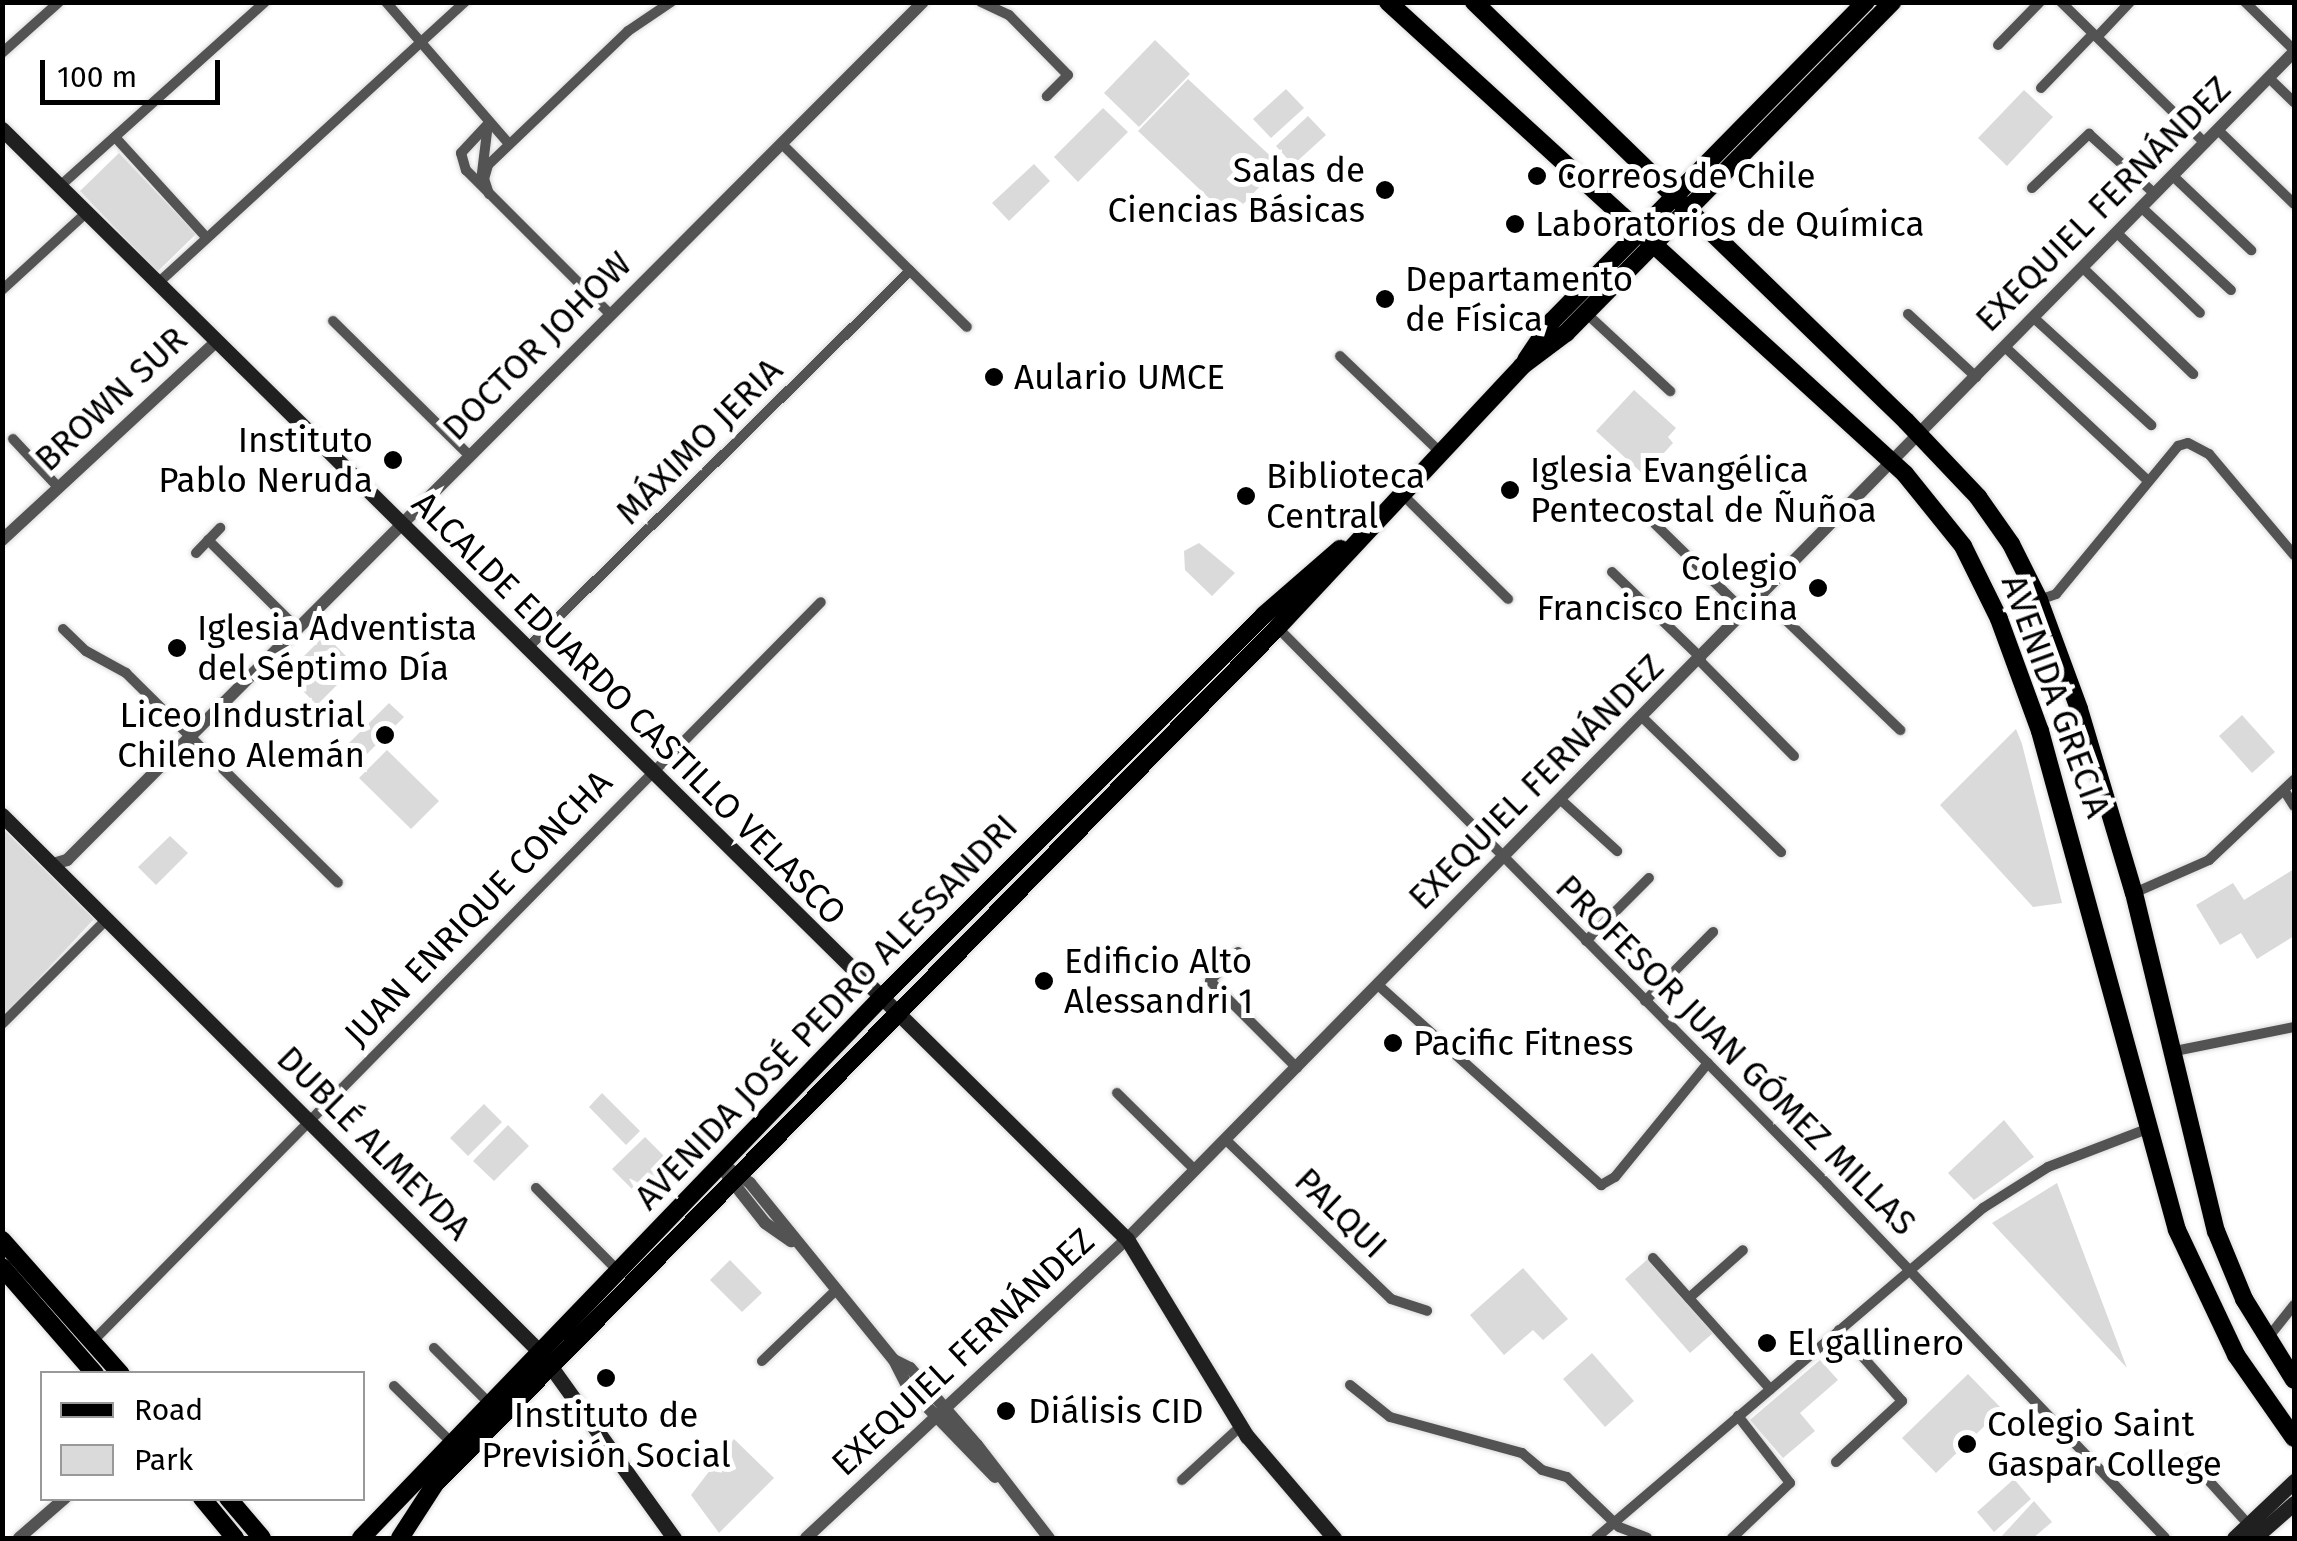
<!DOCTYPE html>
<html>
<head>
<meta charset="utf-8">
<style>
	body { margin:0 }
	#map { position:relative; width:2297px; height:1541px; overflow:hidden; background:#fff; font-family:"Fira Sans",sans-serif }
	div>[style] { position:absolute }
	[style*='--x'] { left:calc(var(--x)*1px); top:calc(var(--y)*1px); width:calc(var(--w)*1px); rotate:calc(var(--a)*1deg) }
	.green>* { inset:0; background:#dadada }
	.roads { filter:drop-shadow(0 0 2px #dbdbdb) drop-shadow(0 0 2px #dbdbdb) }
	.minor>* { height:10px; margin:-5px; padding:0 5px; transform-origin:5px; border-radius:5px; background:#535353 }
	.tertiary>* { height:12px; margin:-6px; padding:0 6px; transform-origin:6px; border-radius:6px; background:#535353 }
	.secondary>* { height:15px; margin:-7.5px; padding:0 7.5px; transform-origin:7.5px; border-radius:7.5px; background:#202020 }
	.primary>* { height:18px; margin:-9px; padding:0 9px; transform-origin:9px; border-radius:9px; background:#000 }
	.dots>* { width:28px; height:28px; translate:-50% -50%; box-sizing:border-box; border:5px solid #fff; border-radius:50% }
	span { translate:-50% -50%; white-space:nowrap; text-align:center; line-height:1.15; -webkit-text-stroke:10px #fff; paint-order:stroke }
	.poi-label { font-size:35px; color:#000 }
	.right { translate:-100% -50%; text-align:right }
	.left { translate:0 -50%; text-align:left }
	.street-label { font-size:35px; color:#000 }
	.frame { position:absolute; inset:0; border:5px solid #000; pointer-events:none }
	.legend { position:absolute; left:40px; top:1371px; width:325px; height:130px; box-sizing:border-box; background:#fff; border:2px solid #999; margin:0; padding:12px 18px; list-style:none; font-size:30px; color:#000 }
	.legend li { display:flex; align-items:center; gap:20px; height:50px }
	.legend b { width:50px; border:2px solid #999 }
	.scale { position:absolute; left:40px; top:60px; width:180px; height:45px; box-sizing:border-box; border:5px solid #000; border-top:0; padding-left:12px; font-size:30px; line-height:35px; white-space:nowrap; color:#000; -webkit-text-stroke:8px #fff; paint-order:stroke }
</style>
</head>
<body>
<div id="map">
	<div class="green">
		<i style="clip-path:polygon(1155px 40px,1190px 74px,1139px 127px,1104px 93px)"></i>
		<i style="clip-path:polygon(1188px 79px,1280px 165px,1230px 218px,1138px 131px)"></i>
		<i style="clip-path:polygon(1286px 89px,1304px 108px,1271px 138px,1253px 119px)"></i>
		<i style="clip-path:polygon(2024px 90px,2053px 117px,2007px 166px,1978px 138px)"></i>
		<i style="clip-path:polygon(1103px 108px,1128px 132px,1078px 182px,1054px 157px)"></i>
		<i style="clip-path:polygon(1308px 116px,1326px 135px,1293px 165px,1276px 146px)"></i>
		<i style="clip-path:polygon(119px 153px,196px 234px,157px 272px,80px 191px)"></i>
		<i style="clip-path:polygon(1034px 164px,1050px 181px,1009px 221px,992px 203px)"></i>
		<i style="clip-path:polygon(1634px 390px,1676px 428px,1668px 437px,1673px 443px,1644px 475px,1596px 431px)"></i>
		<i style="clip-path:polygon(1199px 543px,1235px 573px,1212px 596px,1185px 570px,1184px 551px)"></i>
		<i style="clip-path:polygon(325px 635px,356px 666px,317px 705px,286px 674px)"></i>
		<i style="clip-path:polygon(389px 703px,404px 717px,350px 771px,336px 756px)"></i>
		<i style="clip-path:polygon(2242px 715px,2275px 752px,2252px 773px,2219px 736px)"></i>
		<i style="clip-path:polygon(2016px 729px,2022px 744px,2062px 903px,2033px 907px,1940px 805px)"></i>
		<i style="clip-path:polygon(387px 750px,439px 801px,411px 829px,359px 778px)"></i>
		<i style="clip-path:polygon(3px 829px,94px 919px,3px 1017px)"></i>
		<i style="clip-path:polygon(170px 836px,188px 853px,156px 885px,138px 867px)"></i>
		<i style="clip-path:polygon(2294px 869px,2294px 936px,2257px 959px,2241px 933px,2220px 945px,2196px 905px,2233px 883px,2244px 900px)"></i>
		<i style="clip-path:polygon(602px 1093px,640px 1131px,626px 1145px,589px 1107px)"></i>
		<i style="clip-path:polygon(484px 1104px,502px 1122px,468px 1156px,450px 1138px)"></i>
		<i style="clip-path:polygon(2004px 1120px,2034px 1157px,1974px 1200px,1948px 1173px)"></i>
		<i style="clip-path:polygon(508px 1125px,529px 1146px,494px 1181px,473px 1161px)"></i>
		<i style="clip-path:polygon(645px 1137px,679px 1171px,647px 1204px,612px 1169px)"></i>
		<i style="clip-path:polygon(2057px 1183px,2127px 1368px,1992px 1223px)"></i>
		<i style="clip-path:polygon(1648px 1259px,1713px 1333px,1690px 1353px,1625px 1279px)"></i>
		<i style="clip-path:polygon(730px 1260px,762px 1293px,742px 1312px,710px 1280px)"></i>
		<i style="clip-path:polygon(1523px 1268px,1568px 1319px,1543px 1340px,1533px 1330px,1504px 1355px,1470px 1315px)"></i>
		<i style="clip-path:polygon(1592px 1353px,1634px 1401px,1605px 1427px,1563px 1379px)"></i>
		<i style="clip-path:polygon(1820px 1360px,1838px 1380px,1800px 1413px,1815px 1431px,1783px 1458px,1750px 1420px)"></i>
		<i style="clip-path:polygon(1968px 1374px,2002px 1409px,1936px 1473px,1902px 1438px)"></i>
		<i style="clip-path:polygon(734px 1439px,774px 1478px,719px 1533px,691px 1495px)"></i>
		<i style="clip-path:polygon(2014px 1479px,2031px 1499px,1994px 1532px,1977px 1512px)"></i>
		<i style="clip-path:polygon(2034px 1501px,2052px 1522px,2033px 1538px,2000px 1538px)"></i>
	</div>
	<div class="roads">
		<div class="minor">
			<i style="--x:386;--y:2;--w:188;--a:49.1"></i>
			<i style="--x:981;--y:2;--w:31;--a:25"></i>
			<i style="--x:1009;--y:15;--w:84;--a:45.5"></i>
			<i style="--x:1068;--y:75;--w:30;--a:135"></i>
			<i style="--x:2061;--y:2;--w:202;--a:44.4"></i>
			<i style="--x:2245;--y:2;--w:69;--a:44.4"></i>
			<i style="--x:2097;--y:37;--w:48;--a:-46.7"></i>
			<i style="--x:1998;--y:45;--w:60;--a:-45.7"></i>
			<i style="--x:2;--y:53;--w:76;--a:-41.8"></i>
			<i style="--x:2269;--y:78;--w:35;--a:44"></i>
			<i style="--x:2041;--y:88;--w:75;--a:-46.1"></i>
			<i style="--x:489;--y:123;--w:41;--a:133"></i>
			<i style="--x:461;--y:153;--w:18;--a:74"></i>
			<i style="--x:466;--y:170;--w:205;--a:45"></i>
			<i style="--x:2218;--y:130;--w:106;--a:44.2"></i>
			<i style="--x:115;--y:137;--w:135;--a:47.7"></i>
			<i style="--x:782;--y:144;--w:260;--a:44.7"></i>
			<i style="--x:2173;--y:176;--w:108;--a:43.5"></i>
			<i style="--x:481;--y:181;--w:57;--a:-83"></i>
			<i style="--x:60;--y:186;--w:275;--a:-41.9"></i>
			<i style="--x:2032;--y:188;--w:79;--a:-43.5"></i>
			<i style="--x:2089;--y:134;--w:89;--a:42.3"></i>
			<i style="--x:489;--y:194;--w:16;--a:-108"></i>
			<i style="--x:484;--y:179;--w:15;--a:-74"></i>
			<i style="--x:488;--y:165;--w:194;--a:-43.7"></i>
			<i style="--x:628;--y:31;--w:52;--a:-34"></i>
			<i style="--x:2142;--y:208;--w:121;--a:42.7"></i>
			<i style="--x:2117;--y:233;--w:115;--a:43.9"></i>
			<i style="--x:2083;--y:268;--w:153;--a:43.9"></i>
			<i style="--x:157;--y:284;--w:418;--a:-42.5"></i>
			<i style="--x:2;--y:290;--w:114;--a:-42.5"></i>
			<i style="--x:1586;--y:313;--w:115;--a:42.9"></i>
			<i style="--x:1908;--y:314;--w:93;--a:42.8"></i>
			<i style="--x:2034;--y:318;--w:159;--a:42.4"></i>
			<i style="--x:333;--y:321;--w:192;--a:44.6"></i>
			<i style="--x:2005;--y:347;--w:196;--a:43.1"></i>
			<i style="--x:1340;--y:356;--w:137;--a:43.8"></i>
			<i style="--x:13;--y:439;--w:67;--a:46.8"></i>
			<i style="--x:1400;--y:492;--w:152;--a:44.7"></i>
			<i style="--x:1655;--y:524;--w:127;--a:44.4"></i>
			<i style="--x:208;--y:540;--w:127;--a:44.7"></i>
			<i style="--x:196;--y:553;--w:35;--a:-46"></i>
			<i style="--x:1612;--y:572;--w:124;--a:44"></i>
			<i style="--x:1762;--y:597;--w:192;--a:43.9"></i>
			<i style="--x:2039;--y:600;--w:18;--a:-19"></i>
			<i style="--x:2056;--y:594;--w:192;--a:-50.5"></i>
			<i style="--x:2178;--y:446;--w:10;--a:-17"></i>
			<i style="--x:2188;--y:443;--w:24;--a:28"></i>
			<i style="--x:2209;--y:454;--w:132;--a:49.9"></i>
			<i style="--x:1276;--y:626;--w:784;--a:45.36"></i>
			<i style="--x:1827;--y:1184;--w:489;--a:46.3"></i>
			<i style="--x:63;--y:629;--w:32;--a:44"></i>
			<i style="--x:86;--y:651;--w:46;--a:28.8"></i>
			<i style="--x:126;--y:673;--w:298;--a:44.7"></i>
			<i style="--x:526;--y:649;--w:539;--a:-44.55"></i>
			<i style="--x:1699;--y:660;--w:135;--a:45.3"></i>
			<i style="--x:1642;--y:717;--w:194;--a:44.2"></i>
			<i style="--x:2284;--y:790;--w:19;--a:58"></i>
			<i style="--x:1561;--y:800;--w:76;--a:42.3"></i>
			<i style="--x:2134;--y:893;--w:82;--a:-23.7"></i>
			<i style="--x:2209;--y:860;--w:117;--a:-43.3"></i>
			<i style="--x:1586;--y:941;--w:89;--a:-45"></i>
			<i style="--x:1238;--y:952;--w:40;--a:134"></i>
			<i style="--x:1210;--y:981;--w:123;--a:45"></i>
			<i style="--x:1378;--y:985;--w:300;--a:41.9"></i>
			<i style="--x:1601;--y:1185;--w:16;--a:-30"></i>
			<i style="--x:1615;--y:1177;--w:147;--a:-50.8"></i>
			<i style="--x:1645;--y:1001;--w:97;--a:-45.4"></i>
			<i style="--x:2;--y:1024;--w:148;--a:-45"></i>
			<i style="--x:2170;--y:1052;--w:126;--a:-11.4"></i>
			<i style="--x:1117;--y:1093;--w:110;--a:44.6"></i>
			<i style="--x:1226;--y:1140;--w:229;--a:43.9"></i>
			<i style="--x:1391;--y:1299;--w:38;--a:18"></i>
			<i style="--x:536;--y:1188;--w:118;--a:45.3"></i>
			<i style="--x:1653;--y:1258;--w:176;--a:48.2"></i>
			<i style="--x:1689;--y:1298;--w:72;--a:-41.6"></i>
			<i style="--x:2267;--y:1339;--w:43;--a:-51.5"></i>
			<i style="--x:93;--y:1341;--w:1037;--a:-45.43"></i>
			<i style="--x:434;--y:1348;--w:79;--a:45"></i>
			<i style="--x:762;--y:1361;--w:100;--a:-43.8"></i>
			<i style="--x:1350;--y:1385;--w:51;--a:38.7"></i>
			<i style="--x:1390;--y:1417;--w:137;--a:15.3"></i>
			<i style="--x:1522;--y:1453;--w:26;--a:40"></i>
			<i style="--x:1542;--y:1470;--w:26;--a:16"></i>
			<i style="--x:1567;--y:1477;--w:72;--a:43.9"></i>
			<i style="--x:1619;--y:1527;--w:30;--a:21"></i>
			<i style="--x:394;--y:1386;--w:81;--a:44.5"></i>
			<i style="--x:2190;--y:1460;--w:88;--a:47.8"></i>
			<i style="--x:1836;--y:1462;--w:90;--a:-42.7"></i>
			<i style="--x:1902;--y:1401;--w:95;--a:-131.6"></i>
			<i style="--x:1182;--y:1480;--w:80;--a:-42.5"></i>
			<i style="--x:1596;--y:1538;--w:509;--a:-40.45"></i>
			<i style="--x:1983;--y:1208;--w:77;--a:-32.2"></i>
			<i style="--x:2048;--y:1167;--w:106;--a:-21"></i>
			<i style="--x:1732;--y:1538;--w:80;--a:-43.5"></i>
			<i style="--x:1790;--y:1483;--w:85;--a:-127.8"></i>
		</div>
		<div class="tertiary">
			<i style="--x:2;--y:540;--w:292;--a:-42.8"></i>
			<i style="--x:53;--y:864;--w:15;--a:-16"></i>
			<i style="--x:67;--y:860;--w:1212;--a:-45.07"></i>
			<i style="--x:722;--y:1164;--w:34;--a:34"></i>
			<i style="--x:750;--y:1183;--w:228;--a:50.9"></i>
			<i style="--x:894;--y:1360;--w:30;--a:63"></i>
			<i style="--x:908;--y:1387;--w:125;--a:46"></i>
			<i style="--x:727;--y:1175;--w:61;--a:51.6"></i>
			<i style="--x:765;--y:1223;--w:32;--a:35"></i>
			<i style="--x:894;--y:1360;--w:18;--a:27"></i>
			<i style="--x:910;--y:1368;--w:102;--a:49"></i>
			<i style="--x:977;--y:1445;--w:118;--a:52.3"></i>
			<i style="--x:19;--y:1538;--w:61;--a:-41"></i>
			<i style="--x:806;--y:1538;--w:439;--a:-43"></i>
			<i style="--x:1127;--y:1239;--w:1665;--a:-45.49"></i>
		</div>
		<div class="secondary">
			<i style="--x:2;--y:129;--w:1580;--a:44.62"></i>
			<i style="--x:1127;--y:1239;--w:231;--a:58.7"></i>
			<i style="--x:1247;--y:1436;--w:134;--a:49.5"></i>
			<i style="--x:2;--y:815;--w:762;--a:44.95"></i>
			<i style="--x:541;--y:1353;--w:228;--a:54.3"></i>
			<i style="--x:2234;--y:1538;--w:83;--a:-43.5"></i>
			<i style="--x:2254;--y:1538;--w:53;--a:-41.2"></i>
		</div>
		<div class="primary">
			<i style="--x:1388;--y:2;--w:700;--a:42.39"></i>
			<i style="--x:1905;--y:474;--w:92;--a:51.1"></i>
			<i style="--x:1963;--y:546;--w:81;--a:63.7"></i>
			<i style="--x:1999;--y:619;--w:119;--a:69.9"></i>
			<i style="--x:2040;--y:731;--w:517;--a:74.65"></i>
			<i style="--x:2177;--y:1230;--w:138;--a:64.7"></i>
			<i style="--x:2236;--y:1355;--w:101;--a:55.1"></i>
			<i style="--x:1474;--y:2;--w:602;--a:44.12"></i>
			<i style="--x:1906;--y:421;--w:105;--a:46.5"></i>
			<i style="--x:1978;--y:497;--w:57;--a:54.9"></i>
			<i style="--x:2011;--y:544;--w:63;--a:63.4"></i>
			<i style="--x:2039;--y:600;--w:116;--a:69.8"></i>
			<i style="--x:2079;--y:709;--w:192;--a:73.4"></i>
			<i style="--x:2134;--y:893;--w:348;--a:76.4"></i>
			<i style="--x:2216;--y:1231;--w:74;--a:67.6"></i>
			<i style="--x:2244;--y:1299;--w:95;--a:58.3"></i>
			<i style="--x:1526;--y:360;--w:47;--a:-56.3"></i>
			<i style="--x:1552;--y:321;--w:448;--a:-45.5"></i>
			<i style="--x:2;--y:1240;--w:179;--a:48.4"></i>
			<i style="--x:2;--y:1267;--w:142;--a:49"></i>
			<i style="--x:202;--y:1498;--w:52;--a:50.5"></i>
			<i style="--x:228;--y:1498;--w:52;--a:49.6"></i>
			<i style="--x:361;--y:1538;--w:748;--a:-46.08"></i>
			<i style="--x:880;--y:999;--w:543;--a:-45"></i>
			<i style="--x:1264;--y:615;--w:101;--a:-41"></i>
			<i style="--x:400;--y:1538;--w:64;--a:-57.1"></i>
			<i style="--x:435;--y:1484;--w:1201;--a:-45.47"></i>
			<i style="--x:1277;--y:628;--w:359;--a:-46.9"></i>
			<i style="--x:1522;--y:366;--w:55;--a:-36.9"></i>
			<i style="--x:1566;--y:333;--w:465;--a:-45.4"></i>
		</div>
	</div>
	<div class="dots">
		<i style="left:1537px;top:176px;background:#000"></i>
		<i style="left:1385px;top:190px;background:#000"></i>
		<i style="left:1515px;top:224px;background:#000"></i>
		<i style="left:1385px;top:299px;background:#000"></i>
		<i style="left:994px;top:377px;background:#000"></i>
		<i style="left:393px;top:460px;background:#000"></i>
		<i style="left:1510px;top:490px;background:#000"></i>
		<i style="left:1246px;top:496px;background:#000"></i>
		<i style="left:1818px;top:588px;background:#000"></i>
		<i style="left:177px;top:648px;background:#000"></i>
		<i style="left:385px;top:735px;background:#000"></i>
		<i style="left:1044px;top:981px;background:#000"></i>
		<i style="left:1393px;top:1043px;background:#000"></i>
		<i style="left:1767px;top:1343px;background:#000"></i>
		<i style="left:606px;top:1378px;background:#000"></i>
		<i style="left:1006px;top:1411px;background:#000"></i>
		<i style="left:1967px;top:1444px;background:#000"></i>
	</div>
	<div class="poi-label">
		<span class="right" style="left:1365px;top:190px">Salas de<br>Ciencias Básicas</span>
		<span class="left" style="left:1557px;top:176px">Correos de Chile</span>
		<span class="left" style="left:1535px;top:224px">Laboratorios de Química</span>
		<span class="left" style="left:1405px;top:299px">Departamento<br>de Física</span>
		<span class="left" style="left:1014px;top:377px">Aulario UMCE</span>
		<span class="right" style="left:373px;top:460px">Instituto<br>Pablo Neruda</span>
		<span class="left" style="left:1530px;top:490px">Iglesia Evangélica<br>Pentecostal de Ñuñoa</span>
		<span class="left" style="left:1266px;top:496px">Biblioteca<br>Central</span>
		<span class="right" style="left:1798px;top:588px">Colegio<br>Francisco Encina</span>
		<span class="left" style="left:197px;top:648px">Iglesia Adventista<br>del Séptimo Día</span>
		<span class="right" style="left:365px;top:735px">Liceo Industrial<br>Chileno Alemán</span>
		<span class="left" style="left:1064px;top:981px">Edificio Alto<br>Alessandri 1</span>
		<span class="left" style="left:1413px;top:1043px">Pacific Fitness</span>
		<span class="left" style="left:1787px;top:1343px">El gallinero</span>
		<span class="left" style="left:1028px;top:1411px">Diálisis CID</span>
		<span style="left:606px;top:1435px">Instituto de<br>Previsión Social</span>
		<span class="left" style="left:1987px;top:1444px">Colegio Saint<br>Gaspar College</span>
	</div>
	<div class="street-label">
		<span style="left:2103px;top:204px;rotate:-45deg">EXEQUIEL FERNÁNDEZ</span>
		<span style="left:537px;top:346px;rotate:-45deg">DOCTOR JOHOW</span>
		<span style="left:111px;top:399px;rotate:-43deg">BROWN SUR</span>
		<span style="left:699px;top:441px;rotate:-45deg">MÁXIMO JERIA</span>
		<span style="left:2056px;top:696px;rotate:70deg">AVENIDA GRECIA</span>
		<span style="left:629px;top:708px;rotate:45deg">ALCALDE EDUARDO CASTILLO VELASCO</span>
		<span style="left:1536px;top:782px;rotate:-45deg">EXEQUIEL FERNÁNDEZ</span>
		<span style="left:478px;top:908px;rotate:-46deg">JUAN ENRIQUE CONCHA</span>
		<span style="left:826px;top:1012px;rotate:-46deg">AVENIDA JOSÉ PEDRO ALESSANDRI</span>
		<span style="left:1736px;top:1055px;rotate:45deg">PROFESOR JUAN GÓMEZ MILLAS</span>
		<span style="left:374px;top:1143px;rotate:45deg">DUBLÉ ALMEYDA</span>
		<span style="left:1341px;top:1213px;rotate:44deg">PALQUI</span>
		<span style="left:963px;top:1352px;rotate:-43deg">EXEQUIEL FERNÁNDEZ</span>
	</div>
	<div class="frame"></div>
	<ul class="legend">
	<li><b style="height:12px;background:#000"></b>Road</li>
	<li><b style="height:28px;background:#dadada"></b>Park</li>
	</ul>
	<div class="scale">100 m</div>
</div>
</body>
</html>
